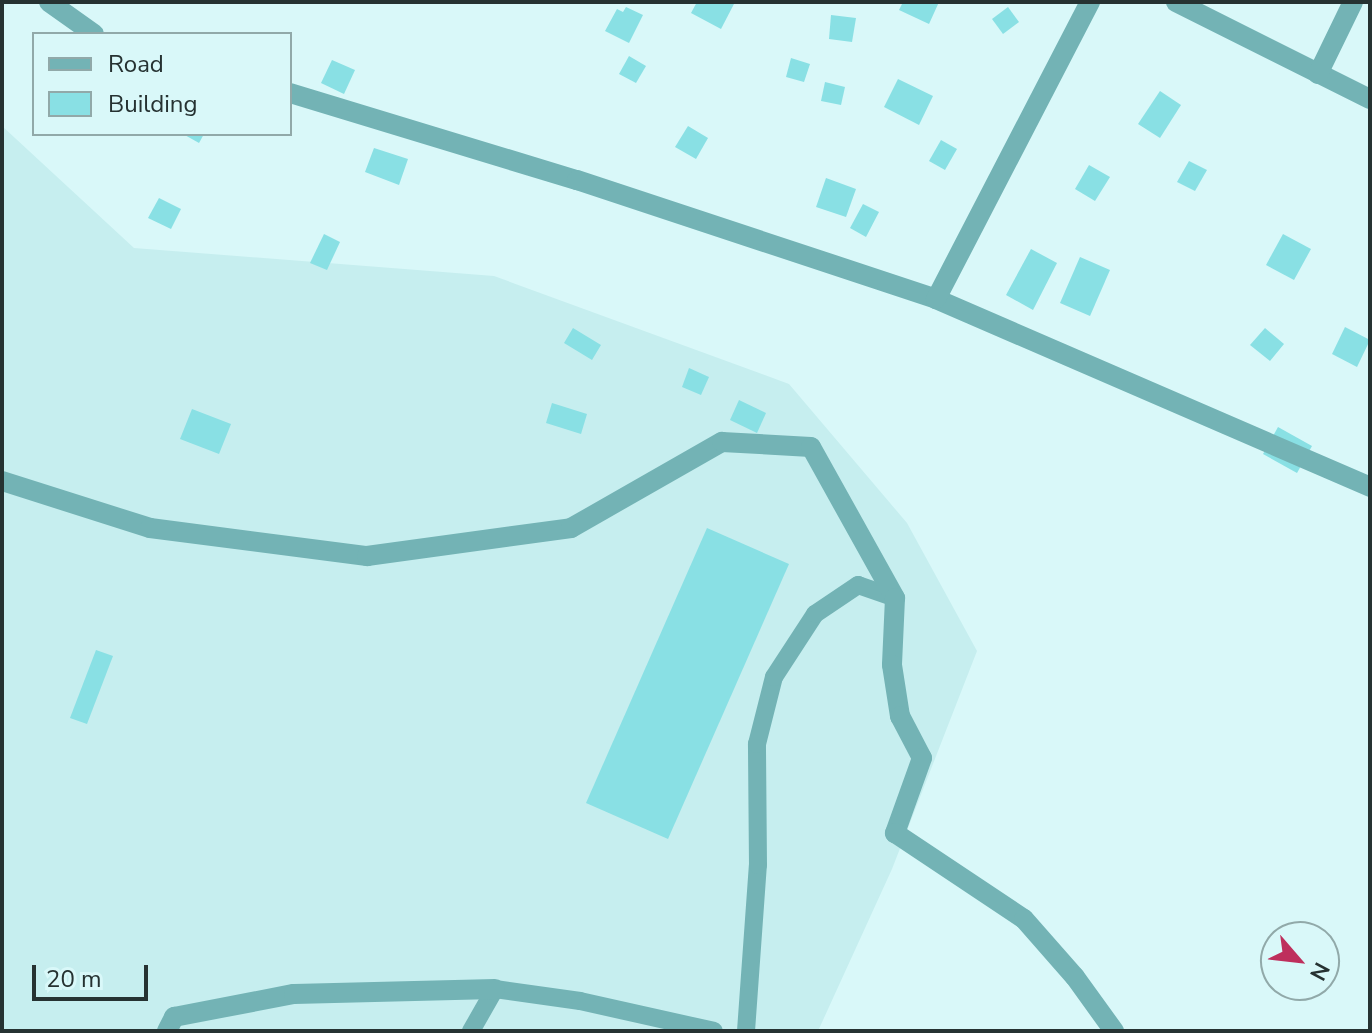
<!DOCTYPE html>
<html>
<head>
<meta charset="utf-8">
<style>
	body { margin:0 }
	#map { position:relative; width:1372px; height:1033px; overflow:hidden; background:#d9f8f9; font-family:"Nunito Sans",sans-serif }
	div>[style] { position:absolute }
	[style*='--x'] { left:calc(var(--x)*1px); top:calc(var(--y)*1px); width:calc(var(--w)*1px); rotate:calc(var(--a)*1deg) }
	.built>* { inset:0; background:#c6eeef }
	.building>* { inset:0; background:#89e0e4 }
	.service>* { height:18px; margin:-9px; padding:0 9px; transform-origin:9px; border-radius:9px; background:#73b3b5 }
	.minor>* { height:20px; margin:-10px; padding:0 10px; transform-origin:10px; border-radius:10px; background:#73b3b5 }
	span { translate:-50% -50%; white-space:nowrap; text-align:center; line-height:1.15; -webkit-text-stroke:7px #d9f8f9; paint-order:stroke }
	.frame { position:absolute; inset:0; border:4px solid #263232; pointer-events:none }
	.legend { position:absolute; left:32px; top:32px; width:260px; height:104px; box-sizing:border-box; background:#d9f8f9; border:2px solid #91a9a9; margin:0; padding:10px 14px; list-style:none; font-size:24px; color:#263232 }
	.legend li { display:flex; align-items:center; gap:16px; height:40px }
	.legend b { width:40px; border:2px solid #91a9a9 }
	.north { position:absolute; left:1260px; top:921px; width:80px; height:80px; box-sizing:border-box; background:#d9f8f9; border:2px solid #91a9a9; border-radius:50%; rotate:118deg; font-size:22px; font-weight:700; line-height:32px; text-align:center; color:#263232 }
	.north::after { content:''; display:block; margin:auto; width:28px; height:36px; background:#be2f5c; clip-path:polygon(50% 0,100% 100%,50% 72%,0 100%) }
	.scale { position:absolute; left:32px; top:965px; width:116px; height:36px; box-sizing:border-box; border:4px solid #263232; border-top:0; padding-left:10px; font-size:24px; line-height:28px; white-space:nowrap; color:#263232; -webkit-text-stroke:6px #d9f8f9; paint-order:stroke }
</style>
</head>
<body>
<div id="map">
	<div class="built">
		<i style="clip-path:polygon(2px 126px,134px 248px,494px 276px,789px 384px,907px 523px,977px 651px,892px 869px,818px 1031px,2px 1031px)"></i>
	</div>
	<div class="building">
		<i style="clip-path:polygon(697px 2px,735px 2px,721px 29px,691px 13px)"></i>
		<i style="clip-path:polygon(903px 2px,939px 2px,929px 24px,899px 10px)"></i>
		<i style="clip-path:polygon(626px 7px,643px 15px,629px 43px,605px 31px,617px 9px,623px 12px)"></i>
		<i style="clip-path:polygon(1008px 7px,1019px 22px,1003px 34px,992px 19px)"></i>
		<i style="clip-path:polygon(831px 15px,856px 18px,852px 42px,829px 39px)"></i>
		<i style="clip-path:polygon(629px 56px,646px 66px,636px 83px,619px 74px)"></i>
		<i style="clip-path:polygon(791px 58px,810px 64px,804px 82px,786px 77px)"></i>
		<i style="clip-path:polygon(332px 60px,355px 70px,344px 94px,321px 83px)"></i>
		<i style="clip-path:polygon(898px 79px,933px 96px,919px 125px,884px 107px)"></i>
		<i style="clip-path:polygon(825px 82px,845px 87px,841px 105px,821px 101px)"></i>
		<i style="clip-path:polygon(1160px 91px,1181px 105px,1160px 138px,1138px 124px)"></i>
		<i style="clip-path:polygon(688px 126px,708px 138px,696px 159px,675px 147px)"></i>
		<i style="clip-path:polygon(183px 134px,204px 134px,199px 143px)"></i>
		<i style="clip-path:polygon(941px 140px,957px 149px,945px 170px,929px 161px)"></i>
		<i style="clip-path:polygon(374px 148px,408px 159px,399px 185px,365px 172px)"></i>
		<i style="clip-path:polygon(1189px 161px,1207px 170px,1195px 191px,1177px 182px)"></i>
		<i style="clip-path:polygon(1089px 165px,1110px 177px,1095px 201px,1075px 189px)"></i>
		<i style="clip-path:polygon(826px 178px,856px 189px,846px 217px,816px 207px)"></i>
		<i style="clip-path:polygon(159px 198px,181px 209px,171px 229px,148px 218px)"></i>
		<i style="clip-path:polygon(863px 204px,879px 212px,866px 237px,850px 228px)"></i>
		<i style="clip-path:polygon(324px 234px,340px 242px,327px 270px,310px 263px)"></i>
		<i style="clip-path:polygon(1283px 234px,1311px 249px,1294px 280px,1266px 265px)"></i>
		<i style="clip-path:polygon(1031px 249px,1057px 263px,1033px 310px,1006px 295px)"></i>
		<i style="clip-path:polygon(1080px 257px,1110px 270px,1090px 316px,1060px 303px)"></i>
		<i style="clip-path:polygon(1345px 327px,1370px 340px,1357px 367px,1332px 354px)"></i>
		<i style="clip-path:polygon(573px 328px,601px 345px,592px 360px,564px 343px)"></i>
		<i style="clip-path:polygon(1265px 328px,1284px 344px,1270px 361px,1250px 345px)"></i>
		<i style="clip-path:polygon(689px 368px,709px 377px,701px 395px,682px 387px)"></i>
		<i style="clip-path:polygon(739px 400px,766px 413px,757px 433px,730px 420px)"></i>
		<i style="clip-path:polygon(552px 403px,587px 414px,581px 434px,546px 423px)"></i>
		<i style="clip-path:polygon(192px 409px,231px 424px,219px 454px,180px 439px)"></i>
		<i style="clip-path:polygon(1278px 427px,1312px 446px,1297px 473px,1263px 454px)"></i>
		<i style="clip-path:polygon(707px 528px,789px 564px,668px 839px,586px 803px)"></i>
		<i style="clip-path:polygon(96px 650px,113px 656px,87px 724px,70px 718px)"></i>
	</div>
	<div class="service">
		<i style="--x:471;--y:1031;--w:48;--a:-60.3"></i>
		<i style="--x:495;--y:989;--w:86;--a:8"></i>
		<i style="--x:580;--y:1001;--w:137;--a:12.6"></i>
		<i style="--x:746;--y:1031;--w:166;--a:-85.9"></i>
		<i style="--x:758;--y:865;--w:121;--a:-90.5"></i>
		<i style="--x:757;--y:744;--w:69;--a:-75.8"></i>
		<i style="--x:774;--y:677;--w:75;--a:-56.9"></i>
		<i style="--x:815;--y:614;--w:52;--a:-34"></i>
		<i style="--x:858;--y:585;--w:39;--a:19"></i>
	</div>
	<div class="minor">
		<i style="--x:49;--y:2;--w:55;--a:35.4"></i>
		<i style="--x:1176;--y:2;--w:217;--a:26.6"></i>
		<i style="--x:1318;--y:74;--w:80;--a:-64.1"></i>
		<i style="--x:290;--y:93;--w:300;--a:16.9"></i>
		<i style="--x:577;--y:180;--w:378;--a:18.3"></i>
		<i style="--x:936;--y:299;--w:473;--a:23.4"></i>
		<i style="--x:936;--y:299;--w:335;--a:-62.6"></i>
		<i style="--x:2;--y:481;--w:155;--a:17.6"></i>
		<i style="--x:150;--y:528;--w:219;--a:7.4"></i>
		<i style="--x:367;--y:556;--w:206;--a:-7.8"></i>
		<i style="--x:571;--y:528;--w:174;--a:-29.7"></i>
		<i style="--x:722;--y:442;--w:89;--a:3.2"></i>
		<i style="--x:811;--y:447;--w:173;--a:60.9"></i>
		<i style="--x:895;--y:598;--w:67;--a:92.6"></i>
		<i style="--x:892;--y:665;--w:52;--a:81.1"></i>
		<i style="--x:900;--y:716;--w:47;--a:62.4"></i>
		<i style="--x:922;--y:758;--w:80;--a:109.8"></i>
		<i style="--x:895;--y:833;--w:155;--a:33.7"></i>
		<i style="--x:1024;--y:919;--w:77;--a:48.7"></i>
		<i style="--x:1075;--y:977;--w:67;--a:54.2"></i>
		<i style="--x:167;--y:1031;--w:16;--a:-63"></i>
		<i style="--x:174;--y:1017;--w:122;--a:-10.9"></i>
		<i style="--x:294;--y:994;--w:201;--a:-1.4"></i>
	</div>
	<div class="frame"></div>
	<ul class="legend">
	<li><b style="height:10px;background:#73b3b5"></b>Road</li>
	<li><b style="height:22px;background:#89e0e4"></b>Building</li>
	</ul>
	<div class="north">N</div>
	<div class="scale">20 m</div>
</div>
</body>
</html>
